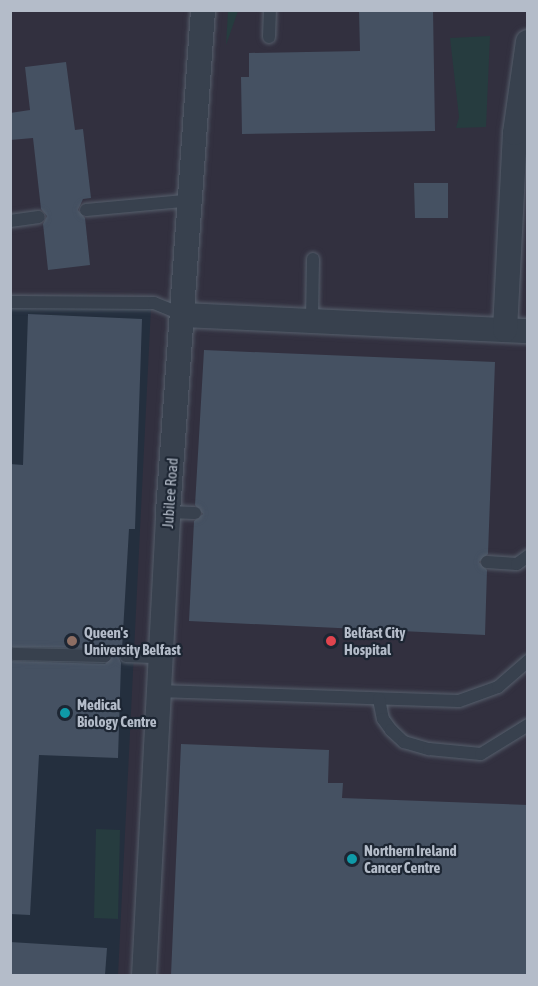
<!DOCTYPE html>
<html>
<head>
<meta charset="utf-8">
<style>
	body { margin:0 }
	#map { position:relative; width:538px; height:986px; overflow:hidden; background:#242f3e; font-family:"Asap Condensed",sans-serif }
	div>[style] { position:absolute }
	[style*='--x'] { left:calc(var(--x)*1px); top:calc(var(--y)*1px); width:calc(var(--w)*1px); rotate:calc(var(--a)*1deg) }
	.medical>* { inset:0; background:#32303f }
	.green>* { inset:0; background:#263c3f }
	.building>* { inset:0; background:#455162 }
	.roads { filter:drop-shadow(0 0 2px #565f6c) drop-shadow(0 0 2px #565f6c) }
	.service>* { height:12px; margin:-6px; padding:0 6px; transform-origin:6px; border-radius:6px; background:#38414e }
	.minor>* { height:24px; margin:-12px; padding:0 12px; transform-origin:12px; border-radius:12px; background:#38414e }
	.dots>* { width:16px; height:16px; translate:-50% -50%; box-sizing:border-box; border:3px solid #1d2633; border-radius:50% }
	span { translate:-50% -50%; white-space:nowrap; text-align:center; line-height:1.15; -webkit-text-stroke:4.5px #1d2633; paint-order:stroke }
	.street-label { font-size:15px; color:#b4bcc9 }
	.poi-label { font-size:15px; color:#b4bcc9; font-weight:700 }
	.left { translate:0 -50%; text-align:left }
	.frame { position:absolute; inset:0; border:12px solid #b4bcc9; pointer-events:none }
</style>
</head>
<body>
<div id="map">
	<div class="medical">
		<i style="clip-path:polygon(11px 11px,527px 11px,527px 975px,118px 975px,151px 307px,11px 304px)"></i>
	</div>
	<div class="green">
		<i style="clip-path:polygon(228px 11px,238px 11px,226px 45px)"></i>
		<i style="clip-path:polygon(490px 36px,486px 127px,456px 128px,459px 117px,450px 38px)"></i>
		<i style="clip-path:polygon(96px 829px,120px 830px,118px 919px,94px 918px)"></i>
	</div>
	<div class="building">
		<i style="clip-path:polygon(359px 10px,433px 10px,435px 131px,242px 134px,241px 77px,249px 77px,249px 53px,360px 51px)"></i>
		<i style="clip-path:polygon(66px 62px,75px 130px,83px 129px,91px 198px,83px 199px,78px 210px,85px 218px,90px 265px,48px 270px,43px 224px,47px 216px,41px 209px,33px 138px,10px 140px,10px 113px,30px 110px,25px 67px)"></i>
		<i style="clip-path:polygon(414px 183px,448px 183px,448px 218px,415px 218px)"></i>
		<i style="clip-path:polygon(28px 314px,142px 319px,135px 529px,129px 529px,122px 649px,118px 655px,121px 663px,118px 758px,39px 755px,30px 915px,10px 914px,10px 661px,105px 664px,113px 656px,105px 648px,10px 647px,10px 464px,23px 465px)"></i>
		<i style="clip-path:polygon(204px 350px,495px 362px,488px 554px,479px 562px,487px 570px,485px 635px,189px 621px,194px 521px,203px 514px,195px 505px)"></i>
		<i style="clip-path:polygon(181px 744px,329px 750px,328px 783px,343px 783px,342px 798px,528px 805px,528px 975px,171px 975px)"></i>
		<i style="clip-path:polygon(10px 942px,107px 948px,105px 975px,10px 975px)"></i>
	</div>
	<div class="roads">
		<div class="service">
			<i style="--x:269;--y:37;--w:27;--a:-88"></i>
			<i style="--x:86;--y:210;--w:107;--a:-5.3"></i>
			<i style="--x:10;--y:221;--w:29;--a:-8"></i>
			<i style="--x:10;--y:302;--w:144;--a:0.4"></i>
			<i style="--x:154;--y:303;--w:31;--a:22"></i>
			<i style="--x:312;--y:321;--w:62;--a:-89.1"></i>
			<i style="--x:168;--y:512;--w:27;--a:2"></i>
			<i style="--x:487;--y:562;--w:30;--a:4"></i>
			<i style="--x:517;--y:564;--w:14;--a:-36"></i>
			<i style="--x:14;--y:654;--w:91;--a:1.3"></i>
			<i style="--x:126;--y:656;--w:34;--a:2"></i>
			<i style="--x:158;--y:691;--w:301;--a:1.9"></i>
			<i style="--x:459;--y:701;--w:41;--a:-19.7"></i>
			<i style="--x:498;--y:687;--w:40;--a:-41"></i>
			<i style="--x:379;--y:699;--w:20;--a:79"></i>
			<i style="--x:383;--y:719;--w:14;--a:54"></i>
			<i style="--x:391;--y:730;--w:18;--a:43"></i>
			<i style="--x:404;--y:742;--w:26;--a:16"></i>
			<i style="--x:429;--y:749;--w:52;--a:5.5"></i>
			<i style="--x:481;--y:754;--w:55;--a:-31.7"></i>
		</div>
		<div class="minor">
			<i style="--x:185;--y:315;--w:343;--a:2.7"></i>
			<i style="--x:505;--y:330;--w:197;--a:-87.1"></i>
			<i style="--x:515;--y:133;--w:92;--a:-81.9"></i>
			<i style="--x:144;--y:976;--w:465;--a:-87"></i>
			<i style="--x:168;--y:512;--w:503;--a:-86.01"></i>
		</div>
	</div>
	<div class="dots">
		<i style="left:72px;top:641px;background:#8d6e63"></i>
		<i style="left:331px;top:641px;background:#e0444e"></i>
		<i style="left:65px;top:713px;background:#0f9aa8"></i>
		<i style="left:352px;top:859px;background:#0f9aa8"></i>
	</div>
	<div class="street-label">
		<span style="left:170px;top:493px;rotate:-86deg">Jubilee Road</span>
	</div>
	<div class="poi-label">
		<span class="left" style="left:84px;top:641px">Queen's<br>University Belfast</span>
		<span class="left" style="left:344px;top:641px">Belfast City<br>Hospital</span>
		<span class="left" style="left:77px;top:713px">Medical<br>Biology Centre</span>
		<span class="left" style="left:364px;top:859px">Northern Ireland<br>Cancer Centre</span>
	</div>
	<div class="frame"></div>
</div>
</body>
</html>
